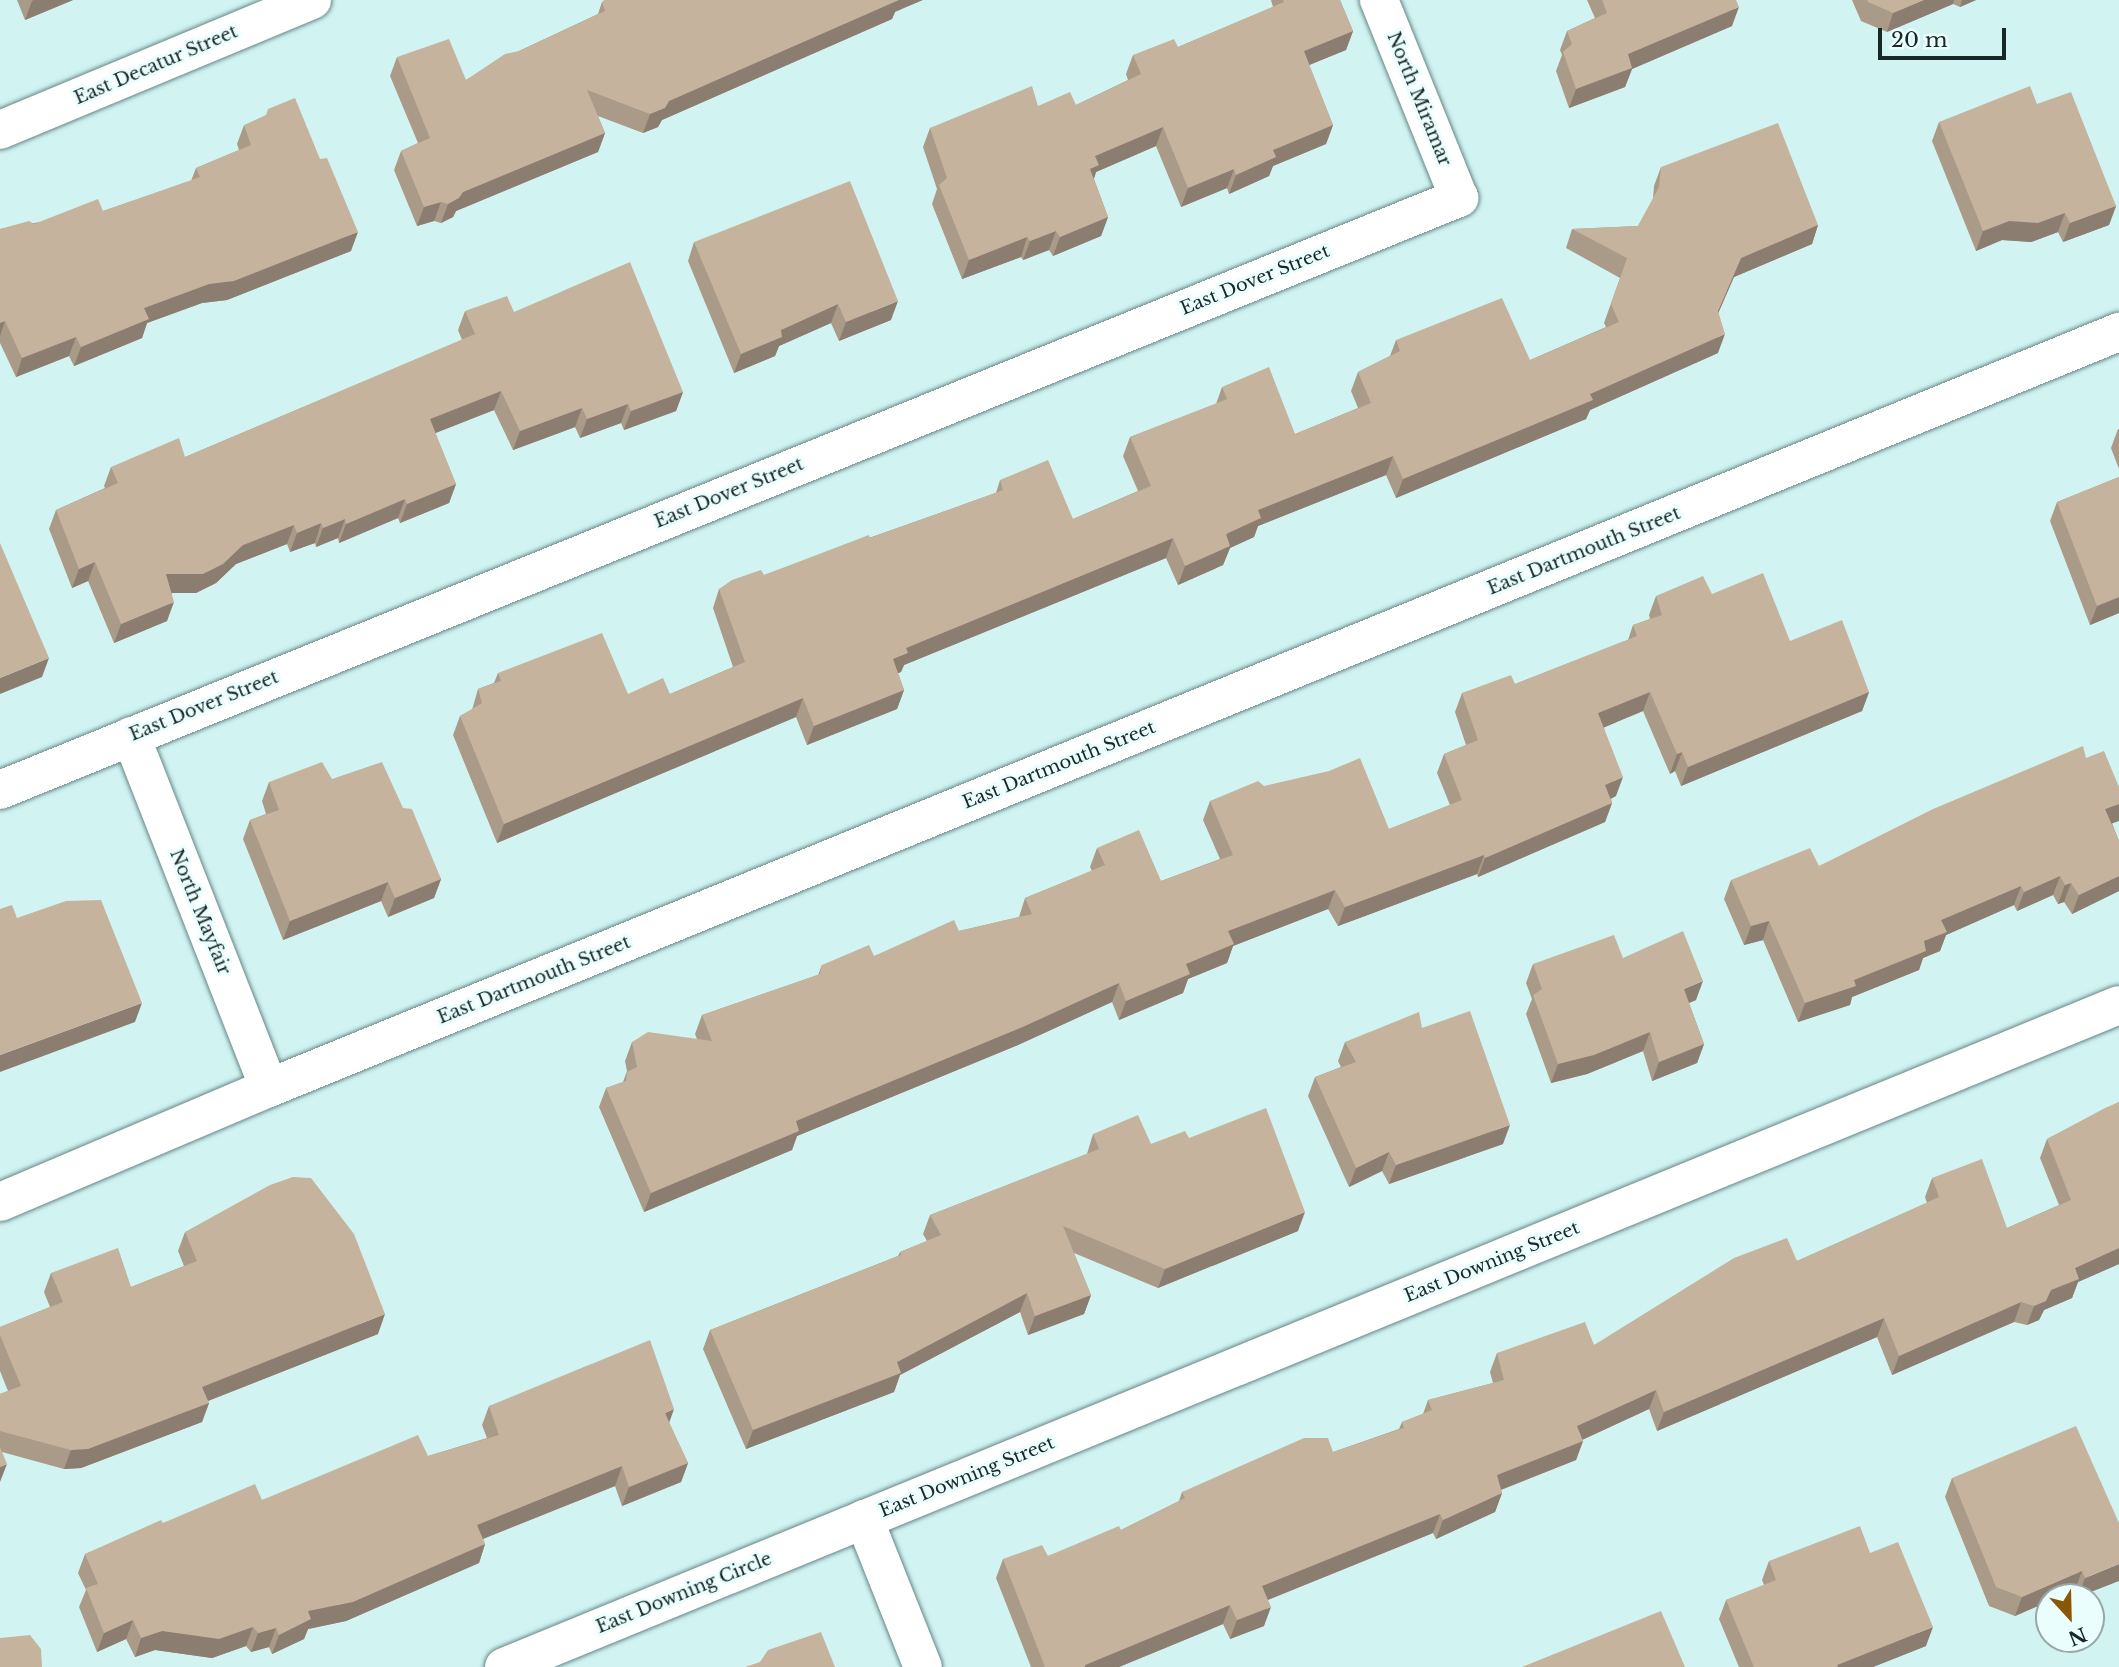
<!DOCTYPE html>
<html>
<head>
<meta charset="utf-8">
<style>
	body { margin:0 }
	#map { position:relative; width:2119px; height:1667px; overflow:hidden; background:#d1f4f3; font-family:"Libre Baskerville",serif }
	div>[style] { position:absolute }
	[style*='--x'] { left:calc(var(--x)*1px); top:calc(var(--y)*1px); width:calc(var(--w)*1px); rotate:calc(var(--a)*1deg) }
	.roads { filter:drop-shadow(0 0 2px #668685) drop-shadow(0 0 2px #668685) }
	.minor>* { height:38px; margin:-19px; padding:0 19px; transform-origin:19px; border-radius:19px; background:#fff }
	.wall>* { inset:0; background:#aa9a88 }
	.shaded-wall>* { inset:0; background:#8b7d6f }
	.building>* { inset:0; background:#c6b39e }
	span { translate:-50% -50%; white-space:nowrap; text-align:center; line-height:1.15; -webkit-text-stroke:6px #eafefe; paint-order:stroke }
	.street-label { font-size:18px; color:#1a2727 }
	.north { position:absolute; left:2035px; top:1583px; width:70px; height:70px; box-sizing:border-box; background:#eafefe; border:2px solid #97a8a8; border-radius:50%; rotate:158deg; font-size:19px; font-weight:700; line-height:28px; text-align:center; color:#1a2727 }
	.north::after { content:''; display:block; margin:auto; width:24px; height:32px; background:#8c5705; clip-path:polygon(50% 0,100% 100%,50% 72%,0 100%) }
	.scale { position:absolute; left:1878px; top:28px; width:128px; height:32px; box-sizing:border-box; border:4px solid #1a2727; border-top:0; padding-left:9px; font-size:21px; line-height:24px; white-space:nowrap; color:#1a2727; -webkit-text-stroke:5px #eafefe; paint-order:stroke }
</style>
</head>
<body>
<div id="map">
	<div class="roads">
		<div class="minor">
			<i style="--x:0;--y:130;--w:338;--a:-22.6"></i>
			<i style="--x:131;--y:736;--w:378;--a:68.6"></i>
			<i style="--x:0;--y:790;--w:1575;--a:-22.09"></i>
			<i style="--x:1459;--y:198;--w:214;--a:-112"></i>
			<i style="--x:0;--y:1202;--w:292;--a:-23"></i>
			<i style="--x:269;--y:1088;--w:1999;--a:-22.23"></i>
			<i style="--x:864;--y:1519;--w:159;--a:68.3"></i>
			<i style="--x:504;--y:1667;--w:1745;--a:-22.29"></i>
		</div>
	</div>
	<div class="wall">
		<i style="clip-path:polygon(17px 0,73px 0,25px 20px)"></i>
		<i style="clip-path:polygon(1271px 0,1340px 0,1353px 31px,1346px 50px,1309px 65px,1333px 125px,1326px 144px,1273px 166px,1269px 176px,1229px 194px,1227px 188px,1181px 207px,1156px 146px,1096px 172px,1094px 179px,1108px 217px,1101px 236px,1053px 256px,1049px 250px,1023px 260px,1021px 257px,962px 279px,932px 204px,937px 189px,923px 147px,930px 128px,1038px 106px,1076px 105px,1128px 80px,1126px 74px,1133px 55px,1178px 47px,1273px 7px)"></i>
		<i style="clip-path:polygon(1587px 0,1736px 0,1732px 26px,1632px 69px,1625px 87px,1569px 108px,1556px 71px,1562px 55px,1560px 50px,1567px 31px,1595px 18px)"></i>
		<i style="clip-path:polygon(1852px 0,1976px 0,1960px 7px,1953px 4px,1887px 32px,1861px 21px)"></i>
		<i style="clip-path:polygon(602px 2px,895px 12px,892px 19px,662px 120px,658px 127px,643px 133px,598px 116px,605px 133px,598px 152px,456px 211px,453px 217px,441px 223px,434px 221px,417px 226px,394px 170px,401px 151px,418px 143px,390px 76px,397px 57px,466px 80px,519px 51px,598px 14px)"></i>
		<i style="clip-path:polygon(2037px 104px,2116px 206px,2109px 225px,2063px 242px,2058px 232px,2031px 242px,2002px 240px,1976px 251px,1932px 141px,1939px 122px)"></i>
		<i style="clip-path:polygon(244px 125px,351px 251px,227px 300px,202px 303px,147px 323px,142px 338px,74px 366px,69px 356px,16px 377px,0 343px,0 229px,103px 211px,191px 181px,196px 168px,239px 150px,237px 144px)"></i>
		<i style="clip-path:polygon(1661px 167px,1818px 225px,1812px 244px,1734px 277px,1718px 313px,1718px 353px,1590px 410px,1586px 419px,1396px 498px,1386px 475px,1258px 526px,1254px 537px,1230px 548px,1223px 565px,1178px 585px,1166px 558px,904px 665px,901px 672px,898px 673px,904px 690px,897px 709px,807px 745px,796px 717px,497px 843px,453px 735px,460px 716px,472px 710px,478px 689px,494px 683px,498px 673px,628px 694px,670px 694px,733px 667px,713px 608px,719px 589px,764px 575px,996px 493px,1000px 480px,1073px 519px,1138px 491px,1123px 456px,1130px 437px,1216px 404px,1222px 387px,1295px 434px,1358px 408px,1351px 391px,1358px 372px,1390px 356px,1396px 340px,1530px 360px,1606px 327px,1604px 323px,1620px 278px,1566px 248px,1572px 229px,1638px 226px,1653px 199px,1654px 186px)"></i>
		<i style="clip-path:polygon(694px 242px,891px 320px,839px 341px,831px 323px,779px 346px,775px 356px,734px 373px,688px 261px)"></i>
		<i style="clip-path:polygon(465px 311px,514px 312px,683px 392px,676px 411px,624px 430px,621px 423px,580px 438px,575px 427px,513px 450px,494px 410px,435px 433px,456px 484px,449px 503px,400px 523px,398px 518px,339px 543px,338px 538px,316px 547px,315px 543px,290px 552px,287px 544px,236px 564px,216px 583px,196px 593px,172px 593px,167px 621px,114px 643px,88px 581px,72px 588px,49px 529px,56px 510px,105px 488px,104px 486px,111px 467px,185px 457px,462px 340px,458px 330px)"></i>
		<i style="clip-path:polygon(2118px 429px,2119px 429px,2119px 469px,2111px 448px)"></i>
		<i style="clip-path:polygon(2119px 477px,2119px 613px,2090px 625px,2050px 521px,2057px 502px)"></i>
		<i style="clip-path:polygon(1712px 594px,1790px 641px,1869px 692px,1862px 711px,1681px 786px,1675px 771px,1670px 774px,1643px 711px,1604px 727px,1616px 796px,1611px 799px,1612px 803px,1605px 822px,1478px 877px,1477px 874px,1338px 926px,1328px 909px,1233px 946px,1227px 963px,1188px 979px,1183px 993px,1119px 1020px,1112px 1002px,1018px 1045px,797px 1136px,792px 1150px,644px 1212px,599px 1107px,606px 1088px,623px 1082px,627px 1071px,625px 1061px,632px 1042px,697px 1039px,695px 1034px,702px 1015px,818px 975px,822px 965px,874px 956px,959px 931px,1019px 917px,1025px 898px,1092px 871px,1090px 867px,1097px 848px,1161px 881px,1220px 859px,1203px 820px,1210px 801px,1264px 786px,1389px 829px,1450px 805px,1437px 773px,1444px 754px,1466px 745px,1455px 712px,1462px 693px,1515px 684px,1628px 640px,1633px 625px,1650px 619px,1649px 615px,1656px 596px)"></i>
		<i style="clip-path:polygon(2086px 758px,2119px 787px,2119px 820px,2112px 823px,2119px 841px,2119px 891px,2072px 914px,2064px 902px,2058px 904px,2053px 895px,2017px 911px,2014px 905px,1946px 935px,1940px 951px,1923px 958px,1919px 970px,1852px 997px,1850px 1005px,1798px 1022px,1763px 940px,1744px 945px,1724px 899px,1731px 880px,1819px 866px)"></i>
		<i style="clip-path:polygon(332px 779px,403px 808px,441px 879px,434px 898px,388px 917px,381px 901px,283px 940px,243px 839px,250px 820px,266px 814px,262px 801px,269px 782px)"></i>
		<i style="clip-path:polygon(1623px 958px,1696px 1000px,1689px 1003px,1704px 1044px,1697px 1063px,1652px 1081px,1643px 1051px,1587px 1074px,1551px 1083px,1526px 1014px,1532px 999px,1526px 983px,1533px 964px)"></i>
		<i style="clip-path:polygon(1422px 1028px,1503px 1144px,1389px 1184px,1382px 1171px,1349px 1187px,1308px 1096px,1315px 1077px,1341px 1067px,1338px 1061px,1345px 1042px)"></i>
		<i style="clip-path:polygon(2119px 1102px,2119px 1264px,2078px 1282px,2072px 1298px,2044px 1310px,2039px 1320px,2027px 1325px,2014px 1322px,1892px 1375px,1877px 1337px,1657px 1431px,1649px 1409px,1582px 1440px,1583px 1441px,1576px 1460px,1501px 1490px,1502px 1493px,1495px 1512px,1436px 1539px,1433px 1533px,1268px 1600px,1264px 1626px,1230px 1639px,1223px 1624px,1119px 1667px,1031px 1667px,996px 1578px,1003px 1559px,1048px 1556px,1121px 1530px,1179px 1501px,1182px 1492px,1333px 1452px,1399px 1429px,1402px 1422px,1423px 1414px,1428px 1400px,1493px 1383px,1490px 1372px,1497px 1353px,1594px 1345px,1797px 1261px,1927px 1203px,1925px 1197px,1932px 1178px,2007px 1228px,2059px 1205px,2040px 1158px,2047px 1139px)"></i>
		<i style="clip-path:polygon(1093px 1134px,1151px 1144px,1189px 1138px,1298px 1231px,1158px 1288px,1074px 1253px,1091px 1295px,1084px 1314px,1028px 1335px,1020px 1312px,900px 1375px,894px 1392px,746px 1449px,703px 1349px,710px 1330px,898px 1256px,900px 1252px,927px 1241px,923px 1234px,930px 1215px,1087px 1154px)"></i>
		<i style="clip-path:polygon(185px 1232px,378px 1334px,208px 1401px,209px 1403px,202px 1422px,81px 1468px,64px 1469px,2px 1452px,0 1482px,0 1394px,8px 1391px,0 1371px,0 1327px,50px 1307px,44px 1292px,51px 1273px,131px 1287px,184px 1266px,178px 1251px)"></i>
		<i style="clip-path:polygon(489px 1406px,669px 1423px,688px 1463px,681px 1482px,622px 1506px,615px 1486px,483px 1539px,485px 1544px,479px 1563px,346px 1621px,308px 1629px,304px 1639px,272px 1654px,269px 1647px,251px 1652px,246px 1646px,212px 1658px,155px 1650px,135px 1657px,126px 1639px,97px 1652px,79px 1607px,86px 1590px,78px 1573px,85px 1554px,163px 1523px,262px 1500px,428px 1456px,487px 1438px,482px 1425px)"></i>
		<i style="clip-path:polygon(1952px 1478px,2119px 1523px,2078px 1597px,2075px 1590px,2015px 1616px,1989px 1606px,1945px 1497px)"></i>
		<i style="clip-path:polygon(1870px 1553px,1926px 1646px,1873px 1667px,1739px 1667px,1719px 1619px,1726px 1600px,1764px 1585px,1762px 1580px,1769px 1561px)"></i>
	</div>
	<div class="shaded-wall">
		<i style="clip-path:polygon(34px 0,73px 0,25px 20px,32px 1px)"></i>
		<i style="clip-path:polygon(895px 0,923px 0,895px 12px,892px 19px,662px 120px,658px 127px,643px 133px,650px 114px,669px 101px)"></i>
		<i style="clip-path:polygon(1924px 0,1954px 0,1953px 4px,1887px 32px,1893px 13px)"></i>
		<i style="clip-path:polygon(1962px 0,1976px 0,1960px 7px)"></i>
		<i style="clip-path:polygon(1739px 7px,1732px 26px,1632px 69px,1625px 87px,1569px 108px,1576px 89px,1628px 54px)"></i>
		<i style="clip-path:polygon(1353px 31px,1346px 50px,1297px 70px,1304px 51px)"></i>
		<i style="clip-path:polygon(1333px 125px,1326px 144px,1273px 166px,1269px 176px,1229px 194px,1236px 175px,1273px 150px)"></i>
		<i style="clip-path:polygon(1163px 127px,1156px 146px,1096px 172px,1092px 184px,1083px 188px,1095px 156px)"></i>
		<i style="clip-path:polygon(605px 133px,598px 152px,456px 211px,453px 217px,441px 223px,448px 204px,463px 192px)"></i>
		<i style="clip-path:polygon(1234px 169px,1227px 188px,1181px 207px,1188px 188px)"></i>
		<i style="clip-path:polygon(441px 202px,434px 221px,417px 226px,424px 207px)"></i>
		<i style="clip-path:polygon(2116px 206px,2109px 225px,2063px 242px,2070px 223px)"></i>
		<i style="clip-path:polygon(2065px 213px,2058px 232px,2031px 242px,2002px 240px,1976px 251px,1983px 231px,2009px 221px)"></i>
		<i style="clip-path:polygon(1108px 217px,1101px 236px,1053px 256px,1060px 237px)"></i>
		<i style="clip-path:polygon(1818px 225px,1812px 244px,1734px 277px,1711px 330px,1718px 311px,1741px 258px)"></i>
		<i style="clip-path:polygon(1056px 231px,1049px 250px,1023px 260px,1030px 241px)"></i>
		<i style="clip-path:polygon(358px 232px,351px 251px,227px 300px,202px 303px,147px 323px,142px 338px,74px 366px,81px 347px,144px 308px,209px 284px)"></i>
		<i style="clip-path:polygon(1027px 237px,1021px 257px,962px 279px,969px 260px)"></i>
		<i style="clip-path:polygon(898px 301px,891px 320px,839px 341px,846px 322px)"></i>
		<i style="clip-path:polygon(838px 304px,831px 323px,779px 346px,775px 356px,734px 373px,741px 354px,781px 330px)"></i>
		<i style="clip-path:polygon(5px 321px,0 336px,0 323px)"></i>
		<i style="clip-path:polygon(1725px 334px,1718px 353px,1590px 410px,1586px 419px,1396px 498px,1403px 479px,1590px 394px)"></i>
		<i style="clip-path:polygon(76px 337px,69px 356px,16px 377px,22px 358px)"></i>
		<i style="clip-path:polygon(501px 391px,494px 410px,423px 438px,430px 419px)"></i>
		<i style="clip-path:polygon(683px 392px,676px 411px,624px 430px,631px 411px)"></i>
		<i style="clip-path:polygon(628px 404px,621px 423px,580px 438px,587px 419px)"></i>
		<i style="clip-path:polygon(582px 408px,575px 427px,513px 450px,520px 431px)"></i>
		<i style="clip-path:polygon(1393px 456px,1386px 475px,1258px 526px,1254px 537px,1230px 548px,1223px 565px,1178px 585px,1185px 566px,1258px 510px)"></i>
		<i style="clip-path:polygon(456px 484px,449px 503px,400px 523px,407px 504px)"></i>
		<i style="clip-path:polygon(405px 499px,398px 518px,339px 543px,346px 524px)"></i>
		<i style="clip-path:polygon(345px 519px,338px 538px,316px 547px,323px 528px)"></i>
		<i style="clip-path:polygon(321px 523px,315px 543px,290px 552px,297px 533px)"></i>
		<i style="clip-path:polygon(294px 525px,287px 544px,236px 564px,216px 583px,196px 593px,159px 593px,166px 574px,243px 545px)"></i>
		<i style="clip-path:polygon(1173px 538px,1166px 558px,904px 665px,901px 672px,886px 678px,893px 659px,906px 648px)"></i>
		<i style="clip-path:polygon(95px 562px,88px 581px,72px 588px,79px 569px)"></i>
		<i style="clip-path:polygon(2119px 597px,2119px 613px,2090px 625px,2097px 606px)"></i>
		<i style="clip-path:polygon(174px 602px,167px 621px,114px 643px,121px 624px)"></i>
		<i style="clip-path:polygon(49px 658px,42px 677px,0 694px,0 678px)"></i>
		<i style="clip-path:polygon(904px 690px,897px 709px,807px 745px,814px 726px)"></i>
		<i style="clip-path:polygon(1650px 692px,1643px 711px,1591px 733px,1598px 713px)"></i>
		<i style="clip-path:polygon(1869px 692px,1862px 711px,1681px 786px,1688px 767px)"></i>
		<i style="clip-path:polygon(803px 698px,796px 717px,497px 843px,504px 824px)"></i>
		<i style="clip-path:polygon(1682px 752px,1675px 771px,1670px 774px,1677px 754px)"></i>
		<i style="clip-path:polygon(1623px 777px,1616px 796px,1598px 804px,1605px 785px)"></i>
		<i style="clip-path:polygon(1612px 803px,1605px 822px,1478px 877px,1485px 858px)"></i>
		<i style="clip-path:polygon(2119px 804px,2119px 821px,2099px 828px,2105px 809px)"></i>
		<i style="clip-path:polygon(1484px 855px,1477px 874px,1338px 926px,1345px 907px)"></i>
		<i style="clip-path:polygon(2060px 876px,2053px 895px,2017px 911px,2024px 892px)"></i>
		<i style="clip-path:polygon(2119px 876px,2119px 891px,2072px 914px,2079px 895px)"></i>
		<i style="clip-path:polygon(441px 879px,434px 898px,388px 917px,395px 898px)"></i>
		<i style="clip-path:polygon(388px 882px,381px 901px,283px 940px,290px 921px)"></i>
		<i style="clip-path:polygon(2071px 883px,2064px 902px,2058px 904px,2065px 885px)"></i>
		<i style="clip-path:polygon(2021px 886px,2014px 905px,1946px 935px,1940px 951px,1923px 958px,1919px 970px,1852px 997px,1850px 1005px,1798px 1022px,1805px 1003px,1854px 980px,1924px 941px,1941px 920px)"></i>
		<i style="clip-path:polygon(1335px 890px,1328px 909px,1233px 946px,1227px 963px,1188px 979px,1183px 993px,1119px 1020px,1126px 1001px,1186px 964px,1228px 931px)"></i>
		<i style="clip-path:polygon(1769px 921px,1763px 940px,1744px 945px,1751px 926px)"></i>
		<i style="clip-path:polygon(1703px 981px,1696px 1000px,1677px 1008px,1684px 989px)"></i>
		<i style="clip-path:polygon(1119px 983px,1112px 1002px,1018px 1045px,797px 1136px,792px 1150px,644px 1212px,651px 1193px,796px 1121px)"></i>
		<i style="clip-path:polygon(142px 1003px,135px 1022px,0 1072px,0 1055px)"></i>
		<i style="clip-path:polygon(1650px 1032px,1643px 1051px,1587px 1074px,1551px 1083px,1558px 1064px)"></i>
		<i style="clip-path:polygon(1704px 1044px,1697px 1063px,1652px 1081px,1659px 1062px)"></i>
		<i style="clip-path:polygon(1510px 1125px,1503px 1144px,1389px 1184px,1396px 1165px)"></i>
		<i style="clip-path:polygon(1389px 1152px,1382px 1171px,1349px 1187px,1356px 1168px)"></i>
		<i style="clip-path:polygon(1305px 1212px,1298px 1231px,1158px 1288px,1165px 1269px)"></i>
		<i style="clip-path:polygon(2119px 1248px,2119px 1264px,2078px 1282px,2072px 1298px,2044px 1310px,2039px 1320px,2027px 1325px,2034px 1306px,2075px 1268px)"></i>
		<i style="clip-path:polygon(1027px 1293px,1020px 1312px,900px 1375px,894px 1392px,746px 1449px,753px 1430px,897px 1362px)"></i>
		<i style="clip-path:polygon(1091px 1295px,1084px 1314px,1028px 1335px,1035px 1316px)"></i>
		<i style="clip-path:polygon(2021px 1302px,2014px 1322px,1892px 1375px,1899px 1356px)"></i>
		<i style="clip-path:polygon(385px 1314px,378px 1334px,195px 1406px,202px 1387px)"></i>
		<i style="clip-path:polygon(1884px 1318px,1877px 1337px,1657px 1431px,1664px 1412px)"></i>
		<i style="clip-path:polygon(1656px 1390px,1649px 1409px,1571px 1445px,1577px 1426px)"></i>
		<i style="clip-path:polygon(209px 1403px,202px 1422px,81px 1468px,64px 1469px,71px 1450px)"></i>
		<i style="clip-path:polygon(674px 1409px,667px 1429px,665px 1413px)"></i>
		<i style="clip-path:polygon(1583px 1441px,1576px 1460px,1490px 1494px,1497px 1475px)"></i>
		<i style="clip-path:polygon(688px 1463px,681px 1482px,622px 1506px,629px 1487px)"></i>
		<i style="clip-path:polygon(7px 1464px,0 1482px,0 1467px)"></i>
		<i style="clip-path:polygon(622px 1466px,615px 1486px,470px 1544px,477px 1525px)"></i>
		<i style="clip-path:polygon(1502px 1493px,1495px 1512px,1436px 1539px,1443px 1520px)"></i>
		<i style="clip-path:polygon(1440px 1514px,1433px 1533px,1255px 1605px,1262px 1586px)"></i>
		<i style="clip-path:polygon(485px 1544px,479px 1563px,346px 1621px,308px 1629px,304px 1639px,272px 1654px,279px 1635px,308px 1611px)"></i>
		<i style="clip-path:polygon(2119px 1564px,2119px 1581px,2078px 1597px,2085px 1578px)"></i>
		<i style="clip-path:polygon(2082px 1571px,2075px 1590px,2059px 1597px,2049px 1597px,2049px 1601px,2015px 1616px,2022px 1597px)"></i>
		<i style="clip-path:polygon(1230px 1605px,1223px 1624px,1119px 1667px,1084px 1667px,1085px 1665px)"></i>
		<i style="clip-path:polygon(1271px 1607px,1264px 1626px,1230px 1639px,1237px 1620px)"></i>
		<i style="clip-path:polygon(133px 1620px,126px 1639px,97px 1652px,104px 1633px)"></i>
		<i style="clip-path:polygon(253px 1627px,246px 1646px,212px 1658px,155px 1650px,135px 1657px,141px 1638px,162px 1631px)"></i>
		<i style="clip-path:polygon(1933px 1627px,1926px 1646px,1873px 1667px,1836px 1667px,1837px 1665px)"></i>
		<i style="clip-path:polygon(276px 1628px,269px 1647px,251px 1652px,258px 1633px)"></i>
	</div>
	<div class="building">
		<i style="clip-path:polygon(604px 0,899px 0,669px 101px,665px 108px,650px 114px,587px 90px,605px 133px,463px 192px,459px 198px,448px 204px,441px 202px,424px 207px,401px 151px,430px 138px,397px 57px,449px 39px,466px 80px,505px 54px,519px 51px,605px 11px,602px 2px)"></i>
		<i style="clip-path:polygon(1283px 0,1340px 0,1353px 31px,1304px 51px,1333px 125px,1273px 150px,1276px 157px,1236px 175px,1234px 169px,1188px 188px,1163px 127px,1095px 156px,1099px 165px,1090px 169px,1108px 217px,1060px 237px,1056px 231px,1030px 241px,1027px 237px,969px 260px,939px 185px,947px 178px,930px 128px,1032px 86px,1038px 106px,1070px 92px,1076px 105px,1141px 74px,1133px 55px,1174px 39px,1178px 47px,1284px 2px)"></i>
		<i style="clip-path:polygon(1602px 0,1736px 0,1739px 7px,1628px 54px,1632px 68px,1576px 89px,1563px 52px,1572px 44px,1567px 31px,1607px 13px)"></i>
		<i style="clip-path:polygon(1867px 0,1924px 0,1893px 13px,1868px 2px)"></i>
		<i style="clip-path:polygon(2030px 86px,2037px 104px,2071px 92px,2116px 206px,2070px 223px,2065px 213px,2038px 223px,2009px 221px,1983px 231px,1939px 122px)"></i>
		<i style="clip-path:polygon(295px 98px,320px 159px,327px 158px,358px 232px,234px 281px,209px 284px,144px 308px,149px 319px,81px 347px,76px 337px,22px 358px,5px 321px,0 323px,0 229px,29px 221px,34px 224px,98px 199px,103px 211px,200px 177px,196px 168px,251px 145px,244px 125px,266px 115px,268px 109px)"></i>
		<i style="clip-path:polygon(1778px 123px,1818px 225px,1741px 258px,1718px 311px,1725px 334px,1590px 394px,1593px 400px,1403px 479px,1393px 456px,1258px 510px,1261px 518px,1226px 534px,1230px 546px,1185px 566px,1173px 538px,906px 648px,908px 653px,893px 659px,904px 690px,814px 726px,803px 698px,504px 824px,460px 716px,482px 703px,478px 689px,501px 681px,498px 673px,602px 633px,628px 694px,663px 678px,670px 694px,745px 662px,719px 589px,732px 580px,761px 570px,764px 575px,869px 535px,870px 538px,1003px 490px,1000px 480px,1048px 460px,1073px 519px,1151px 486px,1130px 437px,1227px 399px,1222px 387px,1269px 367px,1295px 434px,1371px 403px,1358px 372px,1400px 351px,1396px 340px,1502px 298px,1530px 360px,1619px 322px,1611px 304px,1627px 258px,1572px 229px,1638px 226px,1659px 187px,1661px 167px)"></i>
		<i style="clip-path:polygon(850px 181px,898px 301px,846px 322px,838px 304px,781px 330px,782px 337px,741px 354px,694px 242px)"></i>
		<i style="clip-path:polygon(630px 262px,683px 392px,631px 411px,628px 404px,587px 419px,582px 408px,520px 431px,501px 391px,430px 419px,456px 484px,407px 504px,405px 499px,346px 524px,345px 519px,323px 528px,321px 523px,297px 533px,294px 525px,243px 545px,223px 564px,203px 574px,166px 574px,174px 602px,121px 624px,95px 562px,79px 569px,56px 510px,118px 483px,111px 467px,179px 438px,185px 457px,475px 334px,465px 311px,507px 296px,514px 312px)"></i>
		<i style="clip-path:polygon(2119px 477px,2119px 597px,2097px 606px,2057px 502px)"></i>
		<i style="clip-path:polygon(0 543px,49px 658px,0 678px)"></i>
		<i style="clip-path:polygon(1763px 573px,1790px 641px,1842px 620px,1869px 692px,1688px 767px,1682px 752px,1677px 754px,1650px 692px,1598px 713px,1623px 777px,1605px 785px,1612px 803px,1485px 858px,1484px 855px,1345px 907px,1335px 890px,1228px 931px,1234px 944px,1186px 964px,1190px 974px,1126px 1001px,1119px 983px,1025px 1026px,796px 1121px,799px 1131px,651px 1193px,606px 1088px,626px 1081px,627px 1072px,637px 1067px,632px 1042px,648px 1032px,712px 1041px,702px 1015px,820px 974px,822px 965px,869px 945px,874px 956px,954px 920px,959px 931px,1032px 914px,1025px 898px,1105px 865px,1097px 848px,1139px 830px,1161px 881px,1233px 855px,1210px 801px,1258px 781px,1264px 786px,1329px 771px,1360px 758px,1389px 829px,1462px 800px,1444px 754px,1478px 740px,1462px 693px,1511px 675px,1515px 684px,1637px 636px,1633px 625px,1662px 615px,1656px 596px,1703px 576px,1712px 594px)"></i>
		<i style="clip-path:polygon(2083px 746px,2086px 758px,2104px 751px,2119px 787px,2119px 804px,2105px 809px,2119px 841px,2119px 876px,2079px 895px,2071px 883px,2065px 885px,2060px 876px,2024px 892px,2021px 886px,1941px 920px,1947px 932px,1924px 941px,1926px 951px,1854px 980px,1856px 986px,1805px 1003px,1769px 921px,1751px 926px,1731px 880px,1810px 848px,1819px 866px,1933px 809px)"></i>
		<i style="clip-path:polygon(322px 762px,332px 779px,382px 762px,403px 808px,412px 809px,441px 879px,395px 898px,388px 882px,290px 921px,250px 820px,279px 810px,269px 782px)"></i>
		<i style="clip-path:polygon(101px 900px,142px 1003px,0 1055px,0 909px,12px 905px,17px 918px,66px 901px)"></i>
		<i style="clip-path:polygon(1683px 931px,1703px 981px,1684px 989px,1704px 1044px,1659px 1062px,1650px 1032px,1594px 1055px,1558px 1064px,1533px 995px,1542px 989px,1533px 964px,1614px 935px,1623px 958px)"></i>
		<i style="clip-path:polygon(1470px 1011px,1510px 1125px,1396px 1165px,1389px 1152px,1356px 1168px,1315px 1077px,1356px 1062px,1345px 1042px,1419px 1012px,1422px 1028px)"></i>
		<i style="clip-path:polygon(2119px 1102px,2119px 1248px,2075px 1268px,2079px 1279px,2051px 1290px,2046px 1301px,2034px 1306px,2021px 1302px,1899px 1356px,1884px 1318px,1664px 1412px,1656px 1390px,1577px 1426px,1583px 1441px,1497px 1475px,1502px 1493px,1443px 1520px,1440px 1514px,1262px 1586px,1271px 1607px,1237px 1620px,1230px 1605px,1085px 1665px,1085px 1667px,1045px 1667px,1003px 1559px,1042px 1545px,1048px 1556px,1119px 1526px,1121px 1530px,1185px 1498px,1182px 1492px,1304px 1438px,1328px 1438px,1333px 1452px,1404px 1428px,1402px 1422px,1432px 1410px,1428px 1400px,1504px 1380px,1497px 1353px,1585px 1322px,1594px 1345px,1734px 1258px,1787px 1238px,1797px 1261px,1939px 1197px,1932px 1178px,1982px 1159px,2007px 1228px,2071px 1200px,2047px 1139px,2105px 1108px)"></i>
		<i style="clip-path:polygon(1266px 1108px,1305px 1212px,1165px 1269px,1063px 1226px,1091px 1295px,1035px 1316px,1027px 1293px,897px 1362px,901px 1373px,753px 1430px,710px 1330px,901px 1255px,900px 1252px,941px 1235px,930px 1215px,1099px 1149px,1093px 1134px,1138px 1115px,1151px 1144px,1185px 1131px,1189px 1138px)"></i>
		<i style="clip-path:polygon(293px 1177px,311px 1178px,354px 1234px,385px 1314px,202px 1387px,209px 1403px,88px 1449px,71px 1450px,0 1431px,0 1394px,21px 1386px,0 1335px,0 1327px,63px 1302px,51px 1273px,118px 1248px,131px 1287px,197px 1261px,185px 1232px,270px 1185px)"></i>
		<i style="clip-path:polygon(650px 1340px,674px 1409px,665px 1413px,688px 1463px,629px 1487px,622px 1466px,477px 1525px,485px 1544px,353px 1602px,308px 1611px,311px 1619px,279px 1635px,276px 1628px,258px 1633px,253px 1627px,219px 1639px,162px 1631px,141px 1638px,133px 1620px,104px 1633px,86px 1588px,98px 1584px,85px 1554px,161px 1520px,163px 1523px,255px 1484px,262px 1500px,418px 1435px,428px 1456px,499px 1435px,489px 1406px)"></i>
		<i style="clip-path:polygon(2076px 1426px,2119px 1523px,2119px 1564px,2085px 1578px,2082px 1571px,2022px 1597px,1996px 1587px,1952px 1478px)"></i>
		<i style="clip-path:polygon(0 1447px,7px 1464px,0 1467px)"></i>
		<i style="clip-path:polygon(1860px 1526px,1870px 1553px,1898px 1542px,1933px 1627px,1837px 1665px,1838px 1667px,1754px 1667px,1726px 1600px,1776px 1580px,1769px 1561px)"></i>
		<i style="clip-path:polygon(1661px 1611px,1685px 1667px,1522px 1667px)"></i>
		<i style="clip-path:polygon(821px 1632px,835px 1667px,745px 1667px,760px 1662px,768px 1650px)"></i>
		<i style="clip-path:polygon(30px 1635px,41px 1649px,42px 1667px,0 1667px,0 1638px)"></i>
	</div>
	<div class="street-label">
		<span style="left:156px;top:65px;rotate:-23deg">East Decatur Street</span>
		<span style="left:1419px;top:99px;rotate:68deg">North Miramar</span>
		<span style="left:1255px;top:280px;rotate:-22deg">East Dover Street</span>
		<span style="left:729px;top:493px;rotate:-22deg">East Dover Street</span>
		<span style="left:1584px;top:551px;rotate:-22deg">East Dartmouth Street</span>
		<span style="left:204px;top:706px;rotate:-22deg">East Dover Street</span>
		<span style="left:1059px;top:765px;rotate:-22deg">East Dartmouth Street</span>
		<span style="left:200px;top:912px;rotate:68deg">North Mayfair</span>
		<span style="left:534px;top:980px;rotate:-22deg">East Dartmouth Street</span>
		<span style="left:1492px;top:1262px;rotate:-22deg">East Downing Street</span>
		<span style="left:967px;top:1477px;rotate:-22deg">East Downing Street</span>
		<span style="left:684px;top:1593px;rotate:-22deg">East Downing Circle</span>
	</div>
	<div class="north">N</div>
	<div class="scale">20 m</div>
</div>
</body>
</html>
